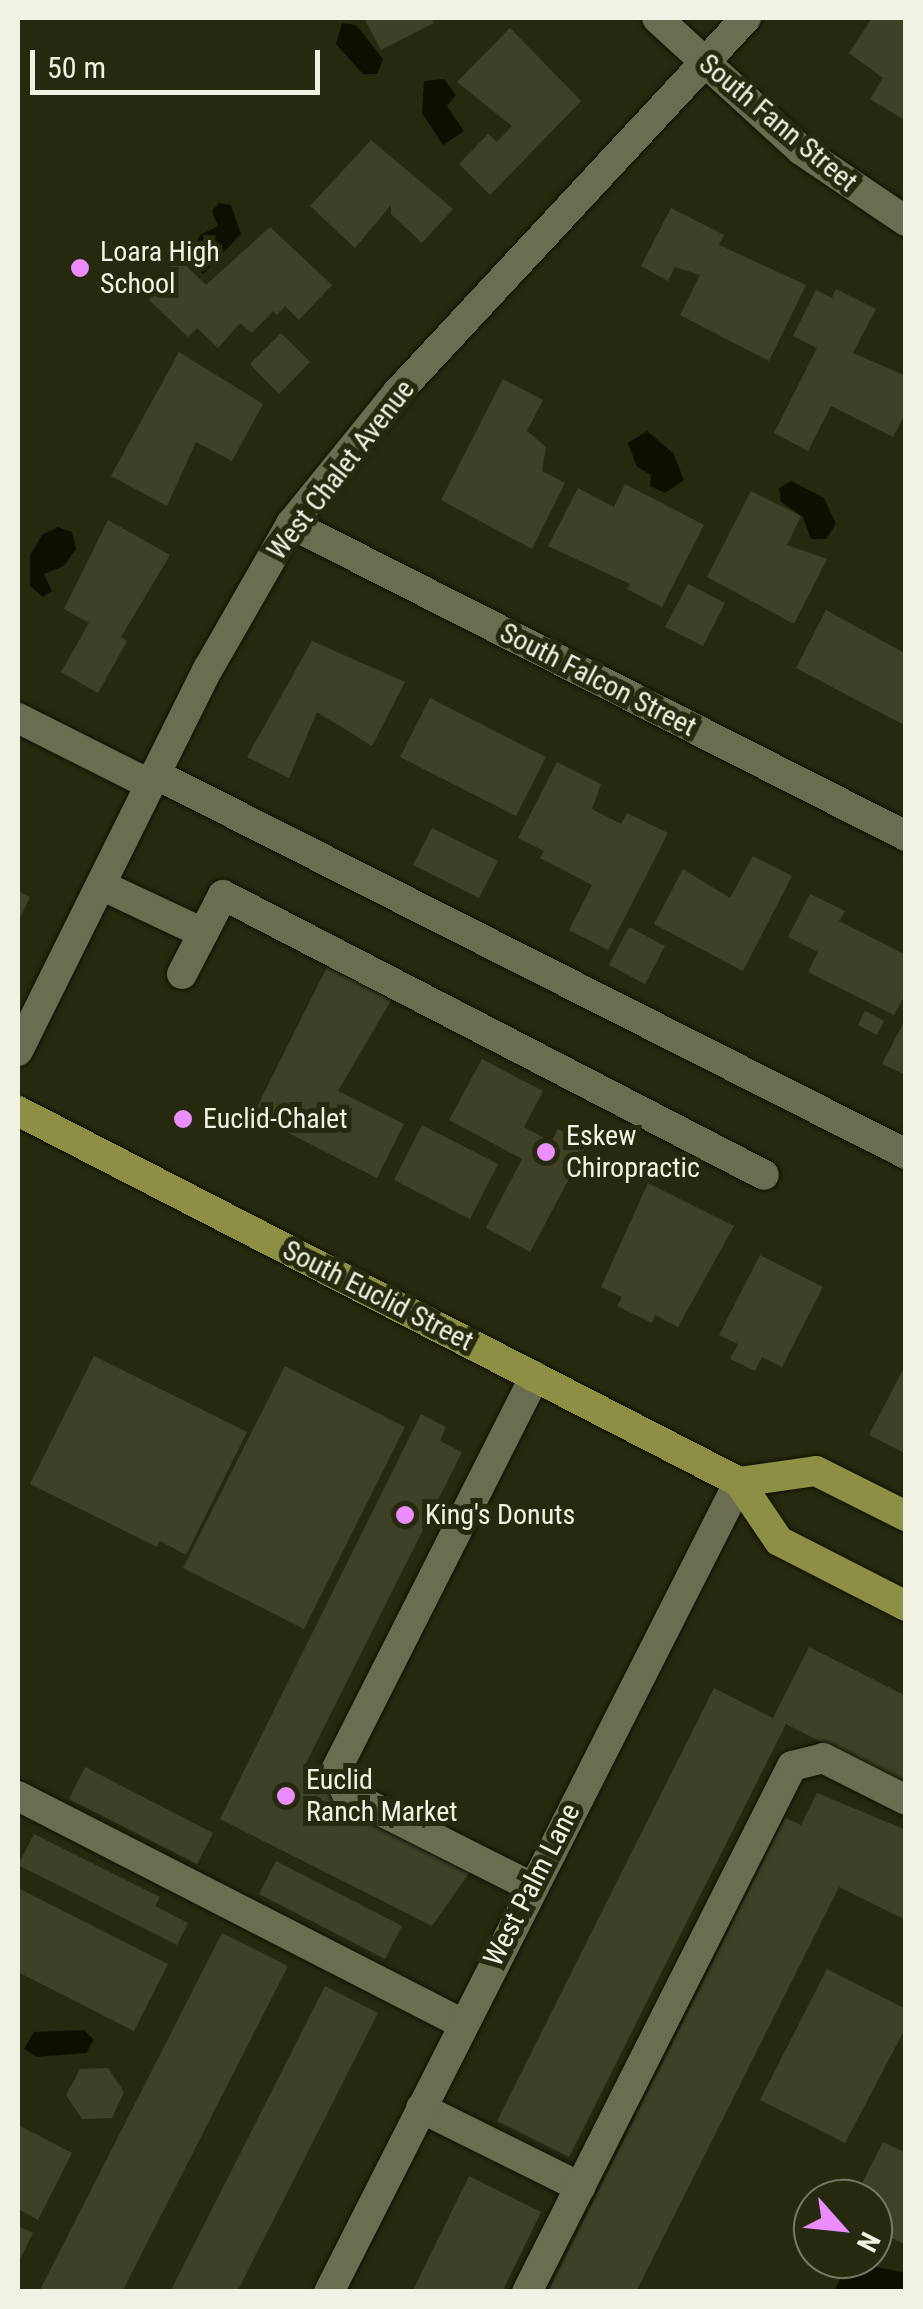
<!DOCTYPE html>
<html>
<head>
<meta charset="utf-8">
<style>
	body { margin:0 }
	#map { position:relative; width:923px; height:2309px; overflow:hidden; background:#27290f; font-family:"Roboto Condensed",sans-serif }
	div>[style] { position:absolute }
	[style*='--x'] { left:calc(var(--x)*1px); top:calc(var(--y)*1px); width:calc(var(--w)*1px); rotate:calc(var(--a)*1deg) }
	.water>* { inset:0; background:#0e0f00 }
	.building>* { inset:0; background:#3f4127 }
	.roads { filter:drop-shadow(0 0 2px #110) drop-shadow(0 0 2px #110) }
	.minor>* { height:30px; margin:-15px; padding:0 15px; transform-origin:15px; border-radius:15px; background:#6b6d51 }
	.major>* { height:30px; margin:-15px; padding:0 15px; transform-origin:15px; border-radius:15px; background:#8d9044 }
	.dots>* { width:28px; height:28px; translate:-50% -50%; box-sizing:border-box; border:5px solid #27290f; border-radius:50% }
	span { translate:-50% -50%; white-space:nowrap; text-align:center; line-height:1.15; -webkit-text-stroke:10px #27290f; paint-order:stroke }
	.street-label { font-size:28px; color:#f1f2e3 }
	.poi-label { font-size:28px; color:#f1f2e3 }
	.left { translate:0 -50%; text-align:left }
	.frame { position:absolute; inset:0; border:20px solid #f1f2e3; pointer-events:none }
	.north { position:absolute; left:793px; top:2179px; width:100px; height:100px; box-sizing:border-box; background:#27290f; border:2px solid #787964; border-radius:50%; rotate:117deg; font-size:28px; font-weight:700; line-height:40px; text-align:center; color:#f1f2e3 }
	.north::after { content:''; display:block; margin:auto; width:35px; height:45px; background:#eb8dfc; clip-path:polygon(50% 0,100% 100%,50% 72%,0 100%) }
	.scale { position:absolute; left:30px; top:50px; width:290px; height:45px; box-sizing:border-box; border:5px solid #f1f2e3; border-top:0; padding-left:12px; font-size:30px; line-height:35px; white-space:nowrap; color:#f1f2e3; -webkit-text-stroke:8px #27290f; paint-order:stroke }
</style>
</head>
<body>
<div id="map">
	<div class="water">
		<i style="clip-path:polygon(342px 23px,356px 25px,383px 59px,377px 74px,363px 74px,336px 44px)"></i>
		<i style="clip-path:polygon(444px 79px,456px 95px,447px 106px,464px 131px,443px 145px,422px 113px,424px 81px)"></i>
		<i style="clip-path:polygon(219px 203px,231px 205px,241px 234px,203px 274px,190px 261px,200px 235px,218px 226px,212px 211px)"></i>
		<i style="clip-path:polygon(647px 431px,673px 453px,684px 480px,665px 493px,650px 486px,651px 475px,637px 467px,628px 443px)"></i>
		<i style="clip-path:polygon(791px 481px,824px 498px,836px 524px,826px 539px,811px 539px,803px 517px,781px 502px,779px 488px)"></i>
		<i style="clip-path:polygon(58px 527px,72px 532px,76px 549px,64px 566px,44px 574px,52px 591px,43px 597px,30px 586px,30px 555px,42px 535px)"></i>
		<i style="clip-path:polygon(84px 2030px,94px 2040px,86px 2053px,37px 2057px,24px 2049px,34px 2032px)"></i>
		<i style="clip-path:polygon(850px 2261px,905px 2273px,905px 2291px,834px 2291px)"></i>
	</div>
	<div class="building">
		<i style="clip-path:polygon(364px 18px,431px 18px,434px 23px,381px 50px)"></i>
		<i style="clip-path:polygon(872px 18px,906px 18px,906px 121px,870px 99px,883px 78px,849px 53px)"></i>
		<i style="clip-path:polygon(510px 28px,581px 101px,490px 195px,459px 164px,488px 134px,497px 142px,512px 126px,457px 82px)"></i>
		<i style="clip-path:polygon(371px 140px,453px 209px,422px 243px,391px 214px,391px 205px,355px 248px,310px 206px)"></i>
		<i style="clip-path:polygon(671px 208px,724px 235px,719px 245px,806px 285px,769px 361px,680px 315px,700px 275px,675px 267px,668px 281px,641px 266px)"></i>
		<i style="clip-path:polygon(270px 227px,332px 285px,299px 320px,285px 306px,277px 315px,273px 311px,252px 333px,240px 323px,218px 348px,197px 328px,188px 337px,149px 300px,176px 256px,206px 285px)"></i>
		<i style="clip-path:polygon(836px 289px,876px 309px,853px 353px,906px 376px,906px 412px,893px 437px,831px 406px,808px 451px,774px 433px,817px 348px,793px 336px,816px 290px,832px 298px)"></i>
		<i style="clip-path:polygon(281px 333px,310px 362px,279px 394px,250px 364px)"></i>
		<i style="clip-path:polygon(179px 352px,263px 404px,232px 461px,196px 442px,167px 506px,111px 476px)"></i>
		<i style="clip-path:polygon(503px 379px,543px 400px,527px 431px,546px 447px,542px 471px,565px 483px,532px 549px,441px 500px)"></i>
		<i style="clip-path:polygon(625px 484px,704px 525px,662px 607px,627px 589px,630px 584px,548px 546px,578px 488px,614px 507px)"></i>
		<i style="clip-path:polygon(751px 491px,801px 516px,787px 545px,827px 559px,794px 624px,707px 577px)"></i>
		<i style="clip-path:polygon(108px 520px,170px 555px,121px 637px,127px 641px,98px 693px,61px 672px,89px 623px,64px 609px)"></i>
		<i style="clip-path:polygon(688px 584px,725px 603px,703px 646px,665px 627px)"></i>
		<i style="clip-path:polygon(826px 610px,906px 654px,906px 726px,796px 668px)"></i>
		<i style="clip-path:polygon(312px 641px,405px 682px,372px 746px,317px 712px,289px 778px,247px 757px)"></i>
		<i style="clip-path:polygon(430px 698px,546px 757px,516px 816px,400px 757px)"></i>
		<i style="clip-path:polygon(557px 762px,601px 784px,592px 809px,621px 824px,627px 813px,668px 833px,608px 950px,569px 930px,592px 885px,540px 858px,544px 851px,518px 838px)"></i>
		<i style="clip-path:polygon(432px 828px,498px 861px,479px 898px,413px 865px)"></i>
		<i style="clip-path:polygon(753px 856px,792px 876px,743px 971px,654px 924px,683px 869px,730px 898px)"></i>
		<i style="clip-path:polygon(18px 891px,30px 897px,18px 922px)"></i>
		<i style="clip-path:polygon(810px 894px,845px 911px,839px 921px,906px 955px,906px 993px,894px 1015px,808px 972px,818px 952px,788px 937px)"></i>
		<i style="clip-path:polygon(629px 927px,665px 946px,645px 984px,609px 965px)"></i>
		<i style="clip-path:polygon(328px 965px,393px 997px,338px 1091px,404px 1124px,377px 1178px,253px 1115px)"></i>
		<i style="clip-path:polygon(865px 1011px,884px 1021px,877px 1035px,858px 1025px)"></i>
		<i style="clip-path:polygon(906px 1018px,906px 1075px,882px 1064px)"></i>
		<i style="clip-path:polygon(482px 1059px,543px 1091px,524px 1127px,551px 1142px,558px 1129px,587px 1145px,530px 1252px,486px 1228px,522px 1159px,449px 1120px)"></i>
		<i style="clip-path:polygon(422px 1125px,498px 1164px,470px 1219px,394px 1180px)"></i>
		<i style="clip-path:polygon(648px 1183px,734px 1226px,678px 1327px,655px 1315px,652px 1323px,617px 1306px,622px 1297px,601px 1287px)"></i>
		<i style="clip-path:polygon(760px 1255px,823px 1287px,782px 1367px,762px 1357px,755px 1371px,730px 1359px,738px 1344px,719px 1335px)"></i>
		<i style="clip-path:polygon(94px 1356px,247px 1432px,186px 1555px,160px 1541px,157px 1547px,30px 1484px)"></i>
		<i style="clip-path:polygon(906px 1364px,906px 1454px,869px 1435px)"></i>
		<i style="clip-path:polygon(285px 1366px,405px 1427px,304px 1629px,183px 1568px)"></i>
		<i style="clip-path:polygon(421px 1414px,446px 1427px,440px 1441px,462px 1452px,305px 1765px,333px 1798px,472px 1869px,432px 1926px,220px 1819px)"></i>
		<i style="clip-path:polygon(809px 1647px,906px 1696px,906px 1785px,786px 1724px,569px 2157px,497px 2121px,714px 1688px,773px 1718px)"></i>
		<i style="clip-path:polygon(85px 1767px,213px 1833px,197px 1864px,69px 1799px)"></i>
		<i style="clip-path:polygon(817px 1793px,906px 1830px,906px 1920px,839px 1887px,636px 2292px,548px 2292px,785px 1818px,801px 1825px)"></i>
		<i style="clip-path:polygon(34px 1834px,160px 1897px,155px 1906px,188px 1923px,177px 1945px,18px 1865px)"></i>
		<i style="clip-path:polygon(276px 1861px,402px 1926px,385px 1959px,259px 1894px)"></i>
		<i style="clip-path:polygon(18px 1888px,168px 1964px,134px 2031px,18px 1972px)"></i>
		<i style="clip-path:polygon(222px 1933px,288px 1966px,122px 2292px,39px 2292px)"></i>
		<i style="clip-path:polygon(827px 1969px,906px 2009px,906px 2027px,845px 2143px,760px 2100px)"></i>
		<i style="clip-path:polygon(325px 1986px,378px 2013px,237px 2292px,170px 2292px)"></i>
		<i style="clip-path:polygon(108px 2068px,124px 2092px,112px 2118px,82px 2119px,66px 2095px,80px 2069px)"></i>
		<i style="clip-path:polygon(18px 2125px,72px 2153px,38px 2220px,18px 2209px)"></i>
		<i style="clip-path:polygon(883px 2142px,906px 2153px,906px 2245px,873px 2229px,873px 2199px,854px 2199px)"></i>
		<i style="clip-path:polygon(469px 2176px,541px 2212px,502px 2292px,412px 2292px)"></i>
		<i style="clip-path:polygon(18px 2226px,33px 2233px,18px 2263px)"></i>
	</div>
	<div class="roads">
		<div class="minor">
			<i style="--x:657;--y:18;--w:195;--a:42.5"></i>
			<i style="--x:801;--y:150;--w:127;--a:34.1"></i>
			<i style="--x:291;--y:524;--w:690;--a:26.9"></i>
			<i style="--x:18;--y:718;--w:147;--a:26.7"></i>
			<i style="--x:155;--y:774;--w:842;--a:26.84"></i>
			<i style="--x:101;--y:885;--w:113;--a:25.2"></i>
			<i style="--x:182;--y:974;--w:89;--a:-62.6"></i>
			<i style="--x:223;--y:895;--w:609;--a:27.36"></i>
			<i style="--x:18;--y:1051;--w:427;--a:-63.6"></i>
			<i style="--x:208;--y:669;--w:167;--a:-60.2"></i>
			<i style="--x:291;--y:524;--w:170;--a:-51"></i>
			<i style="--x:398;--y:392;--w:511;--a:-47.06"></i>
			<i style="--x:18;--y:1796;--w:500;--a:27.13"></i>
			<i style="--x:530;--y:1886;--w:205;--a:-153.3"></i>
			<i style="--x:347;--y:1794;--w:26;--a:-115"></i>
			<i style="--x:336;--y:1770;--w:441;--a:-63.2"></i>
			<i style="--x:421;--y:2108;--w:178;--a:26.4"></i>
			<i style="--x:329;--y:2292;--w:908;--a:-63.15"></i>
			<i style="--x:527;--y:2292;--w:589;--a:-63.26"></i>
			<i style="--x:792;--y:1766;--w:32;--a:-14"></i>
			<i style="--x:823;--y:1758;--w:93;--a:26.8"></i>
		</div>
		<div class="major">
			<i style="--x:18;--y:1111;--w:811;--a:27.23"></i>
			<i style="--x:739;--y:1482;--w:71;--a:55.9"></i>
			<i style="--x:779;--y:1541;--w:143;--a:27.1"></i>
			<i style="--x:739;--y:1482;--w:78;--a:-8.1"></i>
			<i style="--x:816;--y:1471;--w:101;--a:26.6"></i>
		</div>
	</div>
	<div class="dots">
		<i style="left:80px;top:268px;background:#eb8dfc"></i>
		<i style="left:183px;top:1119px;background:#eb8dfc"></i>
		<i style="left:546px;top:1152px;background:#eb8dfc"></i>
		<i style="left:405px;top:1515px;background:#eb8dfc"></i>
		<i style="left:286px;top:1796px;background:#eb8dfc"></i>
	</div>
	<div class="street-label">
		<span style="left:778px;top:123px;rotate:40deg">South Fann Street</span>
		<span style="left:341px;top:470px;rotate:-52deg">West Chalet Avenue</span>
		<span style="left:598px;top:680px;rotate:27deg">South Falcon Street</span>
		<span style="left:378px;top:1296px;rotate:27deg">South Euclid Street</span>
		<span style="left:532px;top:1885px;rotate:-63deg">West Palm Lane</span>
	</div>
	<div class="poi-label">
		<span class="left" style="left:100px;top:268px">Loara High<br>School</span>
		<span class="left" style="left:203px;top:1119px">Euclid-Chalet</span>
		<span class="left" style="left:566px;top:1152px">Eskew<br>Chiropractic</span>
		<span class="left" style="left:425px;top:1515px">King's Donuts</span>
		<span class="left" style="left:306px;top:1796px">Euclid<br>Ranch Market</span>
	</div>
	<div class="frame"></div>
	<div class="north">N</div>
	<div class="scale">50 m</div>
</div>
</body>
</html>
